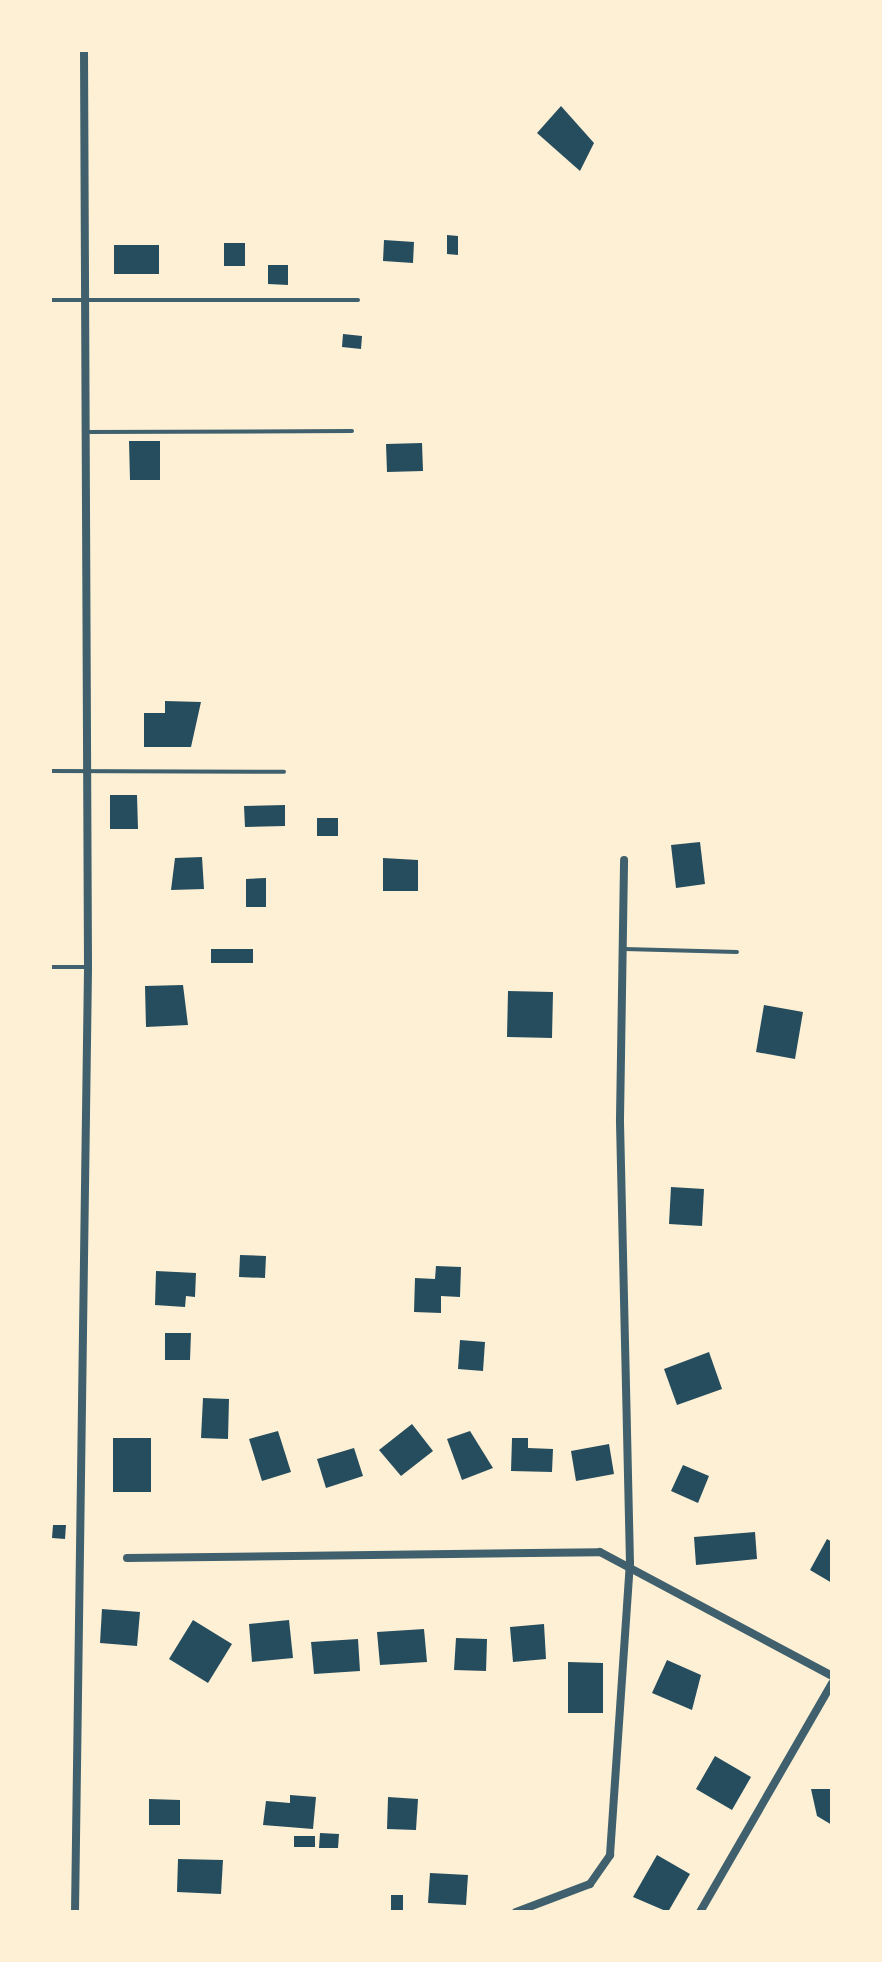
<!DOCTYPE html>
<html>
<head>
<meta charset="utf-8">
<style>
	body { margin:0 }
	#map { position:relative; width:882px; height:1962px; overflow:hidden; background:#fdf0d5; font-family:"PT Sans Narrow",sans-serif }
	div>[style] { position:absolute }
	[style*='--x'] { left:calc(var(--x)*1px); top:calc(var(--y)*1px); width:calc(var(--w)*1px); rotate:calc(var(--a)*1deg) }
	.building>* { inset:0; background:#264d5e }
	.service>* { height:4px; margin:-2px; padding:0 2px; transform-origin:2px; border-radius:2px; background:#3f606c }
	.minor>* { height:8px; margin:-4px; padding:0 4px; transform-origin:4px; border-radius:4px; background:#3f606c }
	span { translate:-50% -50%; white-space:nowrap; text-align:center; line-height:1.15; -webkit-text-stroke:6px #fdf0d5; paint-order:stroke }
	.frame { position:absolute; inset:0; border:52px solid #fdf0d5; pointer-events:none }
</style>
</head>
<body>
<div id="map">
	<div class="building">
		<i style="clip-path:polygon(561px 106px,594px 143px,580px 171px,537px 133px)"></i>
		<i style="clip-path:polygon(447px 235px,458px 236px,458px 255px,447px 254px)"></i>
		<i style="clip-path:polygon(384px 240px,414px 242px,413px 263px,383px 261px)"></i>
		<i style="clip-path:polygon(224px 243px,245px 243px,245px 266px,224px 266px)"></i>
		<i style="clip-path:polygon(114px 245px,159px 245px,159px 274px,114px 274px)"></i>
		<i style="clip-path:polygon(268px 265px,288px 265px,288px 285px,268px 284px)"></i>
		<i style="clip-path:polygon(343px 334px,362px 336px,361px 349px,342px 347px)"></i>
		<i style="clip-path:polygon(129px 441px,160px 441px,160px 480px,130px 480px)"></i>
		<i style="clip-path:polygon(422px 443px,423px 471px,387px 472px,386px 444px)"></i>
		<i style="clip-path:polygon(165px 701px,201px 702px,191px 747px,144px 747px,144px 713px,165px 713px)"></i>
		<i style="clip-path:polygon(110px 795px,137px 795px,138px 829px,110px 829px)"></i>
		<i style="clip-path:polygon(285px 805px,285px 826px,245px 827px,244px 806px)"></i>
		<i style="clip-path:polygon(317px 818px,338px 818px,338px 836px,317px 836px)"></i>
		<i style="clip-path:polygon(700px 842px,705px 884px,676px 888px,671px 845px)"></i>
		<i style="clip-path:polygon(202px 857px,204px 889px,171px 890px,175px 858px)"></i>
		<i style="clip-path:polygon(383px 858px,418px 860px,418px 891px,383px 891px)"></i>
		<i style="clip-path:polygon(266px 878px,266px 907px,246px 907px,246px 879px)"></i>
		<i style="clip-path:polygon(211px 949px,253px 949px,253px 963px,211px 963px)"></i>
		<i style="clip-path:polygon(183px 985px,188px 1025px,146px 1027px,145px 986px)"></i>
		<i style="clip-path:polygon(508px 991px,553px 992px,552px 1038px,507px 1037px)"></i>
		<i style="clip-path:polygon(764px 1005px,803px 1012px,795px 1059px,756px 1052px)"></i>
		<i style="clip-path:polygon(671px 1187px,704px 1189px,702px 1226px,669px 1224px)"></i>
		<i style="clip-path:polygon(240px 1255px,266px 1256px,265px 1278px,239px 1277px)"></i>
		<i style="clip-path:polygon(436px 1266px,461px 1267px,460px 1297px,441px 1296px,441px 1313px,414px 1312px,415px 1278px,435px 1279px)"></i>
		<i style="clip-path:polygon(156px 1271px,196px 1273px,195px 1297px,186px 1296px,185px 1307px,155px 1305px)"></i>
		<i style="clip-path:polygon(165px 1333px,191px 1333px,190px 1360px,165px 1360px)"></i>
		<i style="clip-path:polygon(460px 1340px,485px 1342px,483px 1371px,458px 1369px)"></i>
		<i style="clip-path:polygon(709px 1352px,722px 1389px,677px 1405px,664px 1369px)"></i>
		<i style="clip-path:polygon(203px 1398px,229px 1399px,228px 1439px,201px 1438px)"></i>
		<i style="clip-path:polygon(412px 1424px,433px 1451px,401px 1476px,379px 1450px)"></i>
		<i style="clip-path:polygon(278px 1431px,291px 1472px,262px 1481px,249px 1439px)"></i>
		<i style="clip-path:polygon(470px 1431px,493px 1468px,462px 1480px,447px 1439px)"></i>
		<i style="clip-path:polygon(113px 1438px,151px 1438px,151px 1492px,113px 1492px)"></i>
		<i style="clip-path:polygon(512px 1438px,528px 1438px,528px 1448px,553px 1449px,552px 1472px,511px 1471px)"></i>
		<i style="clip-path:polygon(609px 1444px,614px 1474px,576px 1481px,571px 1451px)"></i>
		<i style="clip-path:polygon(354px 1448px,363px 1476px,326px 1488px,317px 1459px)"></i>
		<i style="clip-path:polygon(683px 1465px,709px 1476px,698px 1503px,671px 1491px)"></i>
		<i style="clip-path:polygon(53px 1525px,66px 1525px,65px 1539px,52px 1538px)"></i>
		<i style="clip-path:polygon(755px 1532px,757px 1559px,696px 1565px,694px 1537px)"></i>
		<i style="clip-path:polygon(827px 1539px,832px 1542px,832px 1583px,810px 1570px)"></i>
		<i style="clip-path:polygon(102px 1609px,140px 1612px,137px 1646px,100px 1643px)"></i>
		<i style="clip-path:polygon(193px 1620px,232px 1644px,208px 1683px,169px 1659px)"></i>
		<i style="clip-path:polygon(289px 1620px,293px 1658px,252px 1662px,249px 1624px)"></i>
		<i style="clip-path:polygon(544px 1624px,546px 1659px,513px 1662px,510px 1627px)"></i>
		<i style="clip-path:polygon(424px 1629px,427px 1662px,380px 1665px,377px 1632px)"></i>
		<i style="clip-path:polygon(456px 1638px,487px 1639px,486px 1671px,454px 1670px)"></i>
		<i style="clip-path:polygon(358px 1639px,360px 1671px,314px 1674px,311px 1642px)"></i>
		<i style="clip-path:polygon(667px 1660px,701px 1675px,692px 1710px,652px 1693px)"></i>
		<i style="clip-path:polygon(568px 1662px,603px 1663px,603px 1713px,568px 1713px)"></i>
		<i style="clip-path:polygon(715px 1756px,751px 1777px,732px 1810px,696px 1789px)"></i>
		<i style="clip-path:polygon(811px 1789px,832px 1789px,832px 1825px,817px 1816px)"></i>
		<i style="clip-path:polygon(290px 1795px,316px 1797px,313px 1829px,263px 1825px,266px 1801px,290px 1803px)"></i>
		<i style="clip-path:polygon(388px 1797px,418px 1799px,416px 1830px,387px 1829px)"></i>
		<i style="clip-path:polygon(149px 1799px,180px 1800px,180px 1825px,149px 1825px)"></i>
		<i style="clip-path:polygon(320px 1833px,339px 1834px,338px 1848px,319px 1848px)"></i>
		<i style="clip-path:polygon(294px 1836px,315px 1836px,315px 1847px,294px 1847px)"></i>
		<i style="clip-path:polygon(657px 1855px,690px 1874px,668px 1912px,633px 1897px)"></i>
		<i style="clip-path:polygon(178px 1859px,223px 1860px,221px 1894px,177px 1892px)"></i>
		<i style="clip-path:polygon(430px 1873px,468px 1875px,466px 1905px,428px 1903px)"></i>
		<i style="clip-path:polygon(391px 1895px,403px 1895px,403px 1910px,391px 1910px)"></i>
	</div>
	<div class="service">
		<i style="--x:50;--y:300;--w:308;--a:0"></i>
		<i style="--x:86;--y:432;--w:266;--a:-0.2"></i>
		<i style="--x:50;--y:771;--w:234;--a:0.2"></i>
		<i style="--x:624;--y:949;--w:113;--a:1.5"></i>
		<i style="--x:50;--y:967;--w:38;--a:0"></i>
	</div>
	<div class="minor">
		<i style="--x:127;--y:1558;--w:473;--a:-0.7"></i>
		<i style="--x:600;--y:1552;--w:263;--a:28.1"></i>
		<i style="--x:75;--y:1912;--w:945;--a:-89.21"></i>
		<i style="--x:88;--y:967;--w:917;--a:-90.25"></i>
		<i style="--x:516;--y:1912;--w:79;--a:-20.7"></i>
		<i style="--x:590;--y:1884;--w:35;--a:-55"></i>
		<i style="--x:610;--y:1855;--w:293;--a:-86.1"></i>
		<i style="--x:630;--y:1563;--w:444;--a:-91.3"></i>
		<i style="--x:620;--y:1119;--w:259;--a:-89.1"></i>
		<i style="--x:700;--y:1912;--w:264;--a:-60"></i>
	</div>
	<div class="frame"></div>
</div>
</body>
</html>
